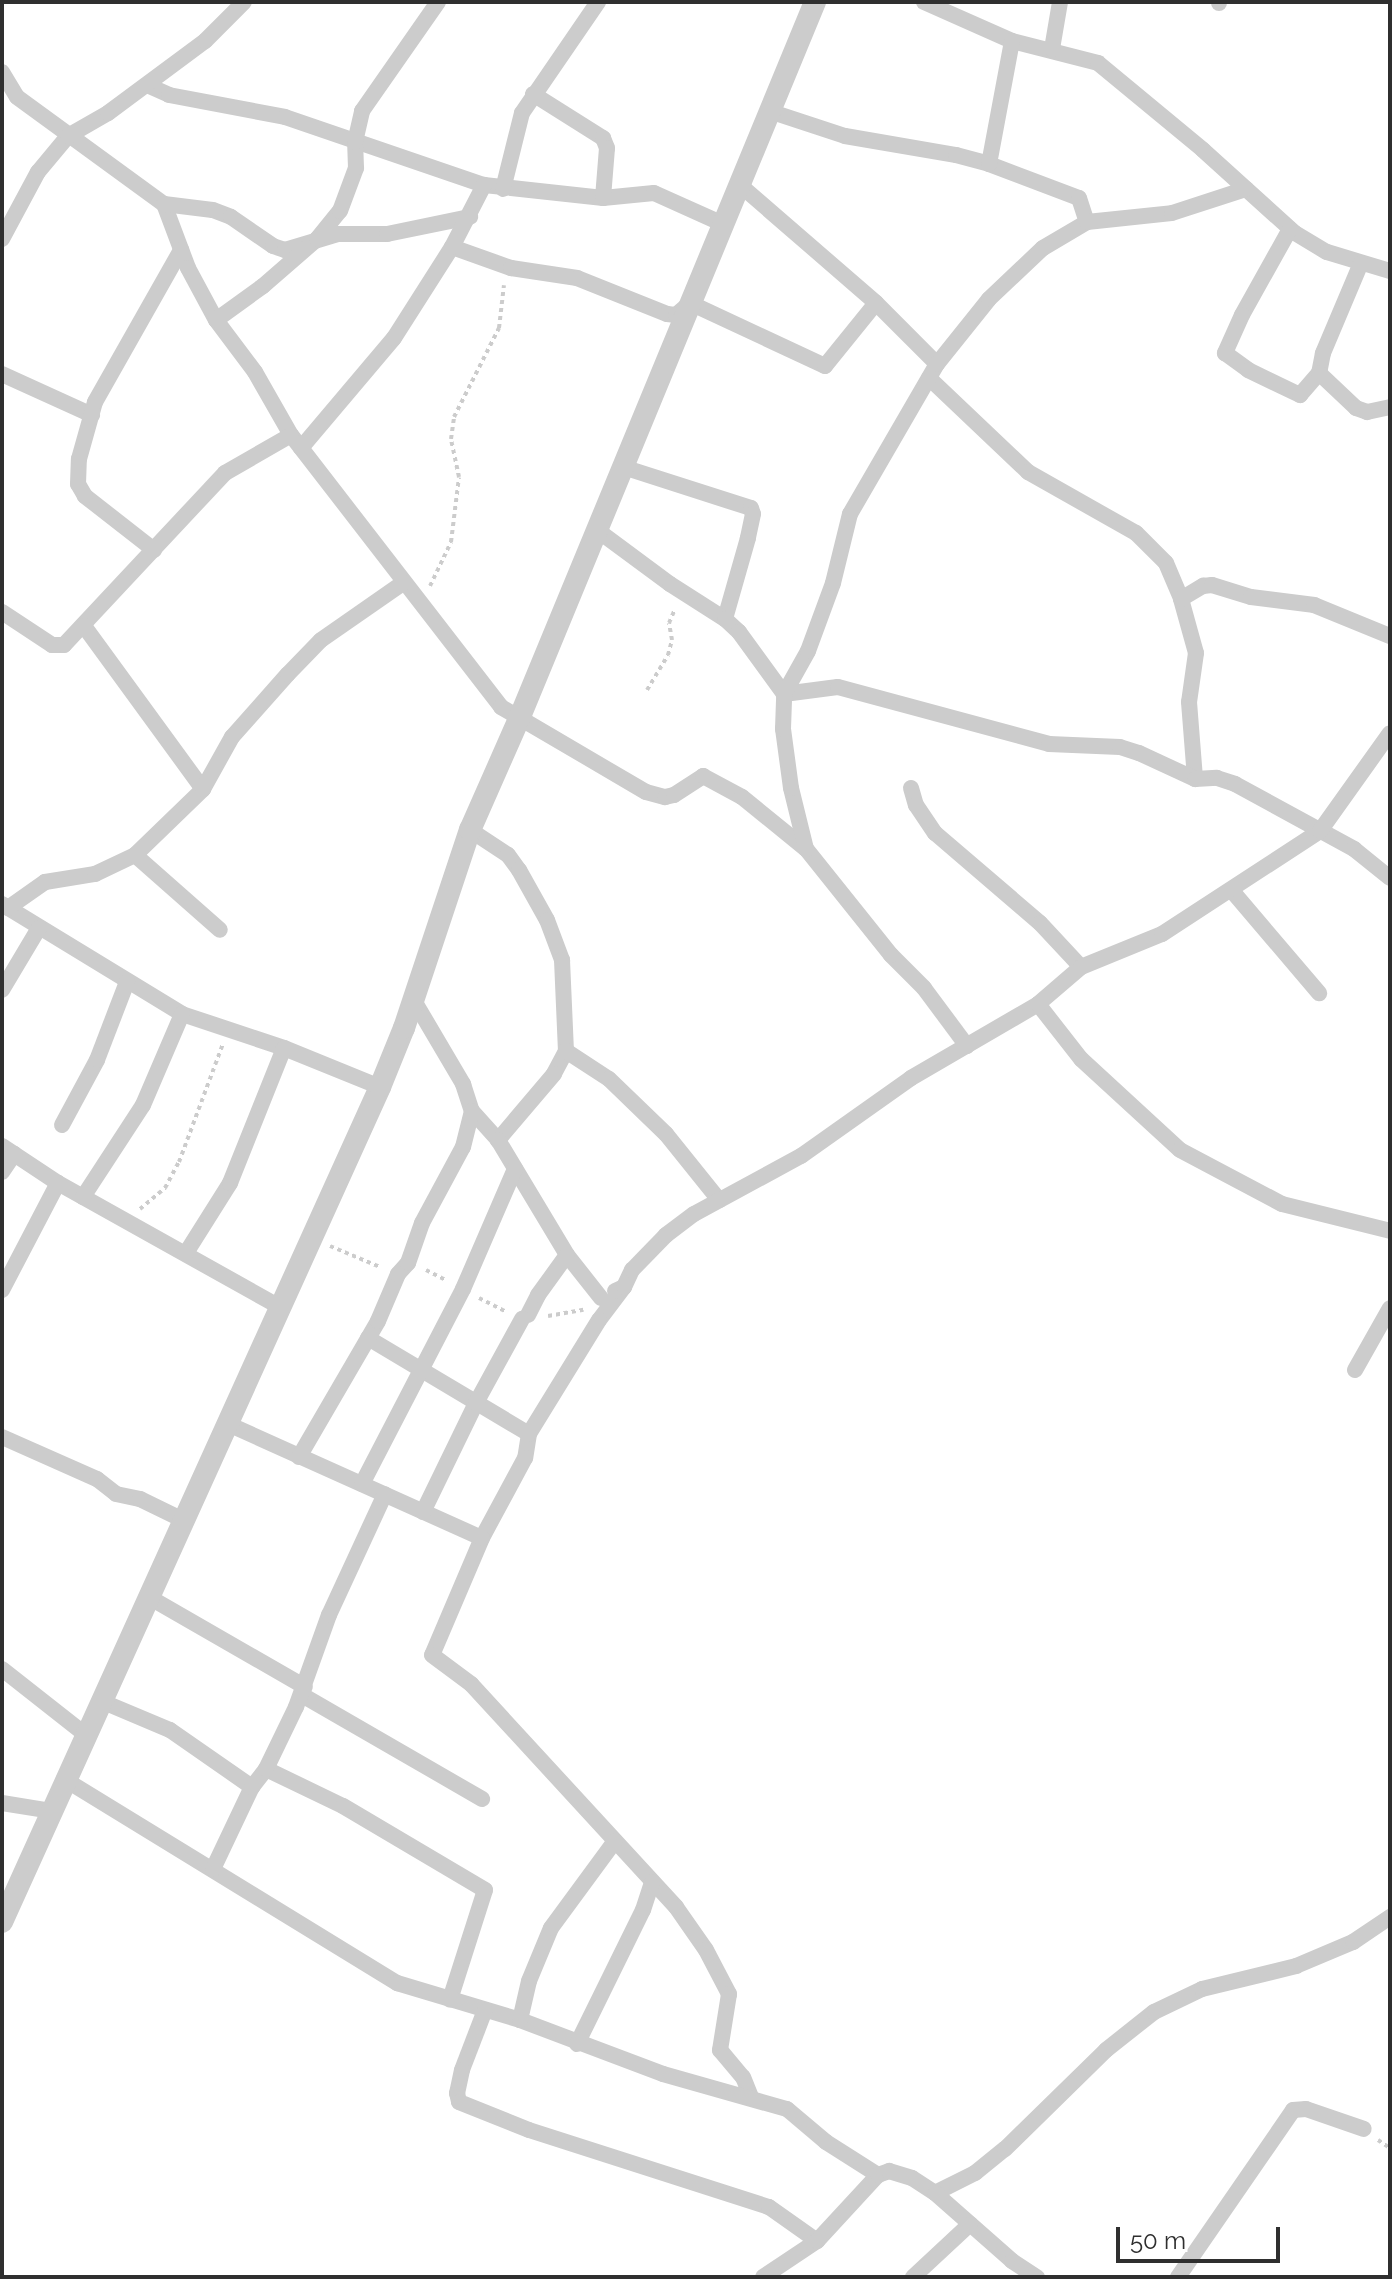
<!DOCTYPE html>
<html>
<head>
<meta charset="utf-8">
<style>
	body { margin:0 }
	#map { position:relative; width:1392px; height:2279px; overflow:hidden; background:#fff; font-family:Raleway,sans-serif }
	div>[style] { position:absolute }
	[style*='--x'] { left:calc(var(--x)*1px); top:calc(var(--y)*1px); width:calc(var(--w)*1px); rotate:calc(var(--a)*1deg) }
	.path>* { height:4px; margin-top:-2px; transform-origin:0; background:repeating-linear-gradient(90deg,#ccc 0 4px,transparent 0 8px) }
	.minor>* { height:16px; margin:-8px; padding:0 8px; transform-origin:8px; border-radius:8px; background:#ccc }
	.tertiary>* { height:22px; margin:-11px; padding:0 11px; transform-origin:11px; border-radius:11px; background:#ccc }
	span { translate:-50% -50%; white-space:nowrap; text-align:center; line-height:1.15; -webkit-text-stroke:8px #fff; paint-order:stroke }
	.frame { position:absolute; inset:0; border:4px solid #2f2f2f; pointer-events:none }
	.scale { position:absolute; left:1116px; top:2227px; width:164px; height:36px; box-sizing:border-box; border:4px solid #2f2f2f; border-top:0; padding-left:10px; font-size:24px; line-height:28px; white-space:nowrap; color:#2f2f2f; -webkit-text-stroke:6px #fff; paint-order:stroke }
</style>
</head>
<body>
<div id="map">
	<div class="path">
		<i style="--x:430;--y:586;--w:49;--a:-64.5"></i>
		<i style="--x:451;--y:542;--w:65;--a:-83"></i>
		<i style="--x:459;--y:477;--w:39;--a:-102"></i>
		<i style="--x:451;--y:439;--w:22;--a:-82"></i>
		<i style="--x:454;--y:417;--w:100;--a:-63.2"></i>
		<i style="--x:499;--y:328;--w:43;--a:-83.4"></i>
		<i style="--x:647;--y:690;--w:41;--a:-59"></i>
		<i style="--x:668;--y:655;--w:16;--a:-75"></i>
		<i style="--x:672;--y:640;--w:17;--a:-100"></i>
		<i style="--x:669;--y:623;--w:15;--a:-67"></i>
		<i style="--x:140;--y:1209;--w:33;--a:-40"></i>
		<i style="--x:165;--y:1188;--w:30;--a:-62"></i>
		<i style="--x:179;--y:1162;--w:126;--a:-69.6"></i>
		<i style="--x:330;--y:1246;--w:54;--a:22.8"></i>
		<i style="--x:426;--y:1270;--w:22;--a:27"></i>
		<i style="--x:479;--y:1298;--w:31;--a:27"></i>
		<i style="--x:548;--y:1316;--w:36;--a:-10"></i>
		<i style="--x:1378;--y:2140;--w:14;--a:34"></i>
	</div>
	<div class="minor">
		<i style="--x:924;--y:2;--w:96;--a:23.9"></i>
		<i style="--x:1012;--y:41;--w:89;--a:14.3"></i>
		<i style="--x:1098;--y:63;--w:136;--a:39.6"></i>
		<i style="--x:1203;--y:150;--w:124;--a:42.1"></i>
		<i style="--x:1295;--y:233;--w:37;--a:31"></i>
		<i style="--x:1327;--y:252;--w:66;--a:16.8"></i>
		<i style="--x:1219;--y:3;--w:1;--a:-90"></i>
		<i style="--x:1052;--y:49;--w:48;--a:-80.3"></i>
		<i style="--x:2;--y:72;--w:29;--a:59"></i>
		<i style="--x:17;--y:97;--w:182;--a:36.1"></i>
		<i style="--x:164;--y:204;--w:68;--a:69.4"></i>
		<i style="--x:188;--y:268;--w:59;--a:61.7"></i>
		<i style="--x:216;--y:320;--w:65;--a:53.1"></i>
		<i style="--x:255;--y:372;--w:73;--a:60.3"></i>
		<i style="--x:291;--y:435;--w:344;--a:52.3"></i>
		<i style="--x:501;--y:707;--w:168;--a:30.4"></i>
		<i style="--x:646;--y:792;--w:20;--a:15"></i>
		<i style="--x:665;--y:797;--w:9;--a:-13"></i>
		<i style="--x:674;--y:795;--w:35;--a:-33"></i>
		<i style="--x:703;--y:776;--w:44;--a:28.3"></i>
		<i style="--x:742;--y:797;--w:82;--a:39.1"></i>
		<i style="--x:147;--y:85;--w:24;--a:24"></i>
		<i style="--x:169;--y:95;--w:118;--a:10.7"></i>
		<i style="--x:285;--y:117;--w:210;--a:18.9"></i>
		<i style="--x:484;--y:185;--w:120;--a:6.2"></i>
		<i style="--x:603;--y:198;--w:51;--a:-5.6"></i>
		<i style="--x:654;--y:193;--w:76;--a:24.2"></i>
		<i style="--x:533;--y:94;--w:83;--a:32.2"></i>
		<i style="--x:603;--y:138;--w:11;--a:68"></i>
		<i style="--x:607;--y:148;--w:50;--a:94.6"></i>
		<i style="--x:769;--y:111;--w:80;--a:18.2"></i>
		<i style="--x:845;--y:136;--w:113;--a:9.7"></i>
		<i style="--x:956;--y:155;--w:34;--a:15"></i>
		<i style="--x:989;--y:164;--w:96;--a:20.7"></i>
		<i style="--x:1079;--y:198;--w:25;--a:72"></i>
		<i style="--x:989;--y:164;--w:125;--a:-79.4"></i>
		<i style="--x:740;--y:185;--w:180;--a:40.9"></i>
		<i style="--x:876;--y:303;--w:86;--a:45"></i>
		<i style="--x:503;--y:189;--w:78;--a:-76"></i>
		<i style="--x:522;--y:113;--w:135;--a:-55.6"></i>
		<i style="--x:164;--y:204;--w:49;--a:7"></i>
		<i style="--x:213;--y:210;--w:19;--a:21"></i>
		<i style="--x:231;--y:217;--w:51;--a:34.6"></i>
		<i style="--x:273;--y:246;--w:13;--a:18"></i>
		<i style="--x:285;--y:250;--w:55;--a:-16.8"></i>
		<i style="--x:338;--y:234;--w:49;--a:0"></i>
		<i style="--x:387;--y:234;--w:85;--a:-11.6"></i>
		<i style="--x:1290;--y:229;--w:98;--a:119.2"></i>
		<i style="--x:1242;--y:315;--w:42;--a:114.1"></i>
		<i style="--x:1225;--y:353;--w:29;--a:36"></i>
		<i style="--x:1248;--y:370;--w:58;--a:25.7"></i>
		<i style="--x:1300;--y:395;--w:29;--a:-49"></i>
		<i style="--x:2;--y:239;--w:76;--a:-61.8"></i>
		<i style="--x:38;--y:172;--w:47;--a:-50.2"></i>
		<i style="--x:68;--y:136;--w:46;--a:-29.9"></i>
		<i style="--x:108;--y:113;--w:121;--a:-36.6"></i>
		<i style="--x:205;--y:41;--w:55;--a:-45"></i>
		<i style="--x:452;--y:247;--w:63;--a:19.6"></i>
		<i style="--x:511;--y:268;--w:67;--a:8.6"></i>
		<i style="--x:577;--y:278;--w:97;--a:21.8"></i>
		<i style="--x:667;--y:314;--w:9;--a:6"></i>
		<i style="--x:676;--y:315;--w:18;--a:-41"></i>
		<i style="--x:690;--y:303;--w:149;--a:25"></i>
		<i style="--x:825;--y:366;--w:81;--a:-51"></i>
		<i style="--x:1361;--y:263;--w:98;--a:112.9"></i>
		<i style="--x:1323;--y:353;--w:20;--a:101"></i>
		<i style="--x:1319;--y:373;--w:51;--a:43.4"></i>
		<i style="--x:1356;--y:408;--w:12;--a:20"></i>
		<i style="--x:1367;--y:412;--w:24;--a:-12"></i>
		<i style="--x:216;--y:320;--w:58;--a:-35.9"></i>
		<i style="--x:263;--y:286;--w:72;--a:-41"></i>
		<i style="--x:317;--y:239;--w:36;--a:-51"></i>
		<i style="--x:340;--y:211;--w:46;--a:-69.6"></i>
		<i style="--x:356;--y:168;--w:26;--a:-92"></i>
		<i style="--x:355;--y:142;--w:32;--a:-77"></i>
		<i style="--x:362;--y:111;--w:133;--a:-55.1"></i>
		<i style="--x:2;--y:374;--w:99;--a:24.5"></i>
		<i style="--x:929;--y:378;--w:137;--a:43.5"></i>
		<i style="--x:1028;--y:472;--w:124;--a:29.5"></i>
		<i style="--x:1136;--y:533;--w:42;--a:45"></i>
		<i style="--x:1166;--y:563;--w:39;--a:67"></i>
		<i style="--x:1181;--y:599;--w:56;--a:74.5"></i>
		<i style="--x:1196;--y:653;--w:49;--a:98.1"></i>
		<i style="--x:1189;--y:702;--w:77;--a:85.5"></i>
		<i style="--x:301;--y:448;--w:144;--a:-49.8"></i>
		<i style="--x:394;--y:338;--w:108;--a:-57.5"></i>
		<i style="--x:452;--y:247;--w:70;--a:-62.7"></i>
		<i style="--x:623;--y:467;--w:134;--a:17.8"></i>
		<i style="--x:751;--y:508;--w:6;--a:72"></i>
		<i style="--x:753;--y:514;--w:25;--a:102"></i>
		<i style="--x:748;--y:538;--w:84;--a:105.9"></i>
		<i style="--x:597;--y:530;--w:91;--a:36.5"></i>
		<i style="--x:670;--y:584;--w:65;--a:32.5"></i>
		<i style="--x:725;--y:619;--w:19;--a:43"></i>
		<i style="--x:739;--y:632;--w:77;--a:54"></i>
		<i style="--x:154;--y:550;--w:88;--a:-142"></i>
		<i style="--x:85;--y:496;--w:14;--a:-120"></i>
		<i style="--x:78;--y:484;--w:25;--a:-88"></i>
		<i style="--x:79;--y:459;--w:59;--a:-74.3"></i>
		<i style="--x:95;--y:402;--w:175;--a:-60.5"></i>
		<i style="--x:1181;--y:599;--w:26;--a:-31"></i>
		<i style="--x:1203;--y:586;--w:9;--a:-6"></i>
		<i style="--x:1212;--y:585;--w:41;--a:17.1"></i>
		<i style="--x:1251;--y:597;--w:64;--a:7.2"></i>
		<i style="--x:1314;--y:605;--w:82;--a:22.2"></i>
		<i style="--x:2;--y:612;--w:60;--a:33.4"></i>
		<i style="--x:52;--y:645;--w:12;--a:0"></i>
		<i style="--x:64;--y:645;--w:236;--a:-46.9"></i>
		<i style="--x:225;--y:473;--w:76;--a:-29.9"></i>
		<i style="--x:84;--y:626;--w:202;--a:53.9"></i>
		<i style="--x:784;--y:694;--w:54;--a:-7.4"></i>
		<i style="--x:838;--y:687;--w:219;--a:15.1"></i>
		<i style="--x:1049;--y:744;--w:71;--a:2.4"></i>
		<i style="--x:1120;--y:747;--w:20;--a:18"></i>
		<i style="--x:1139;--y:753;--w:62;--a:24.9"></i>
		<i style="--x:1195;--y:779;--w:22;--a:-3"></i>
		<i style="--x:1217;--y:778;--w:19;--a:18"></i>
		<i style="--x:1235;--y:784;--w:136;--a:28.6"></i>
		<i style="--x:1354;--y:849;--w:46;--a:38.9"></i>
		<i style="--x:911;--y:788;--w:18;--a:74"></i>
		<i style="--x:916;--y:805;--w:34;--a:56"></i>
		<i style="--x:935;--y:833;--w:138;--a:40.6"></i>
		<i style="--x:1040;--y:923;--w:60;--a:47"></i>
		<i style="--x:470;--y:830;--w:45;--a:33.3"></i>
		<i style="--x:508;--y:855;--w:19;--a:54"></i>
		<i style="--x:519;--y:870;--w:57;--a:60.8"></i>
		<i style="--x:547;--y:920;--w:43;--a:69.4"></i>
		<i style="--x:562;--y:960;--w:91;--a:87.5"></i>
		<i style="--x:566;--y:1051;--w:26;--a:118"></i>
		<i style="--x:554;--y:1074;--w:87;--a:130.3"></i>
		<i style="--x:135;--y:855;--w:113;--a:41.4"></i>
		<i style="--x:1233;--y:892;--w:133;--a:49.6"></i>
		<i style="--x:2;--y:904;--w:211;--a:31.4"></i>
		<i style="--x:182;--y:1014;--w:108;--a:18.4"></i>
		<i style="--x:284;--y:1048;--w:104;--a:22.1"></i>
		<i style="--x:8;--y:908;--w:45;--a:-35.1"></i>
		<i style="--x:45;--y:882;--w:51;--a:-9.1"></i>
		<i style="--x:95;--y:874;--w:44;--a:-25.4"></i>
		<i style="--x:135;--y:855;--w:95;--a:-44.1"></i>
		<i style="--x:203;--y:789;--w:60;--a:-60.9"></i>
		<i style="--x:232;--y:737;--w:84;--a:-48.4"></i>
		<i style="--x:288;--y:674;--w:47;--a:-45.9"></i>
		<i style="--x:321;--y:640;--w:100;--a:-34.8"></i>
		<i style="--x:2;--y:990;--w:72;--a:-59.2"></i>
		<i style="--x:413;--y:999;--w:99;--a:59.5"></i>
		<i style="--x:463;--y:1084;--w:28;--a:72"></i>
		<i style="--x:472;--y:1111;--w:39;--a:48"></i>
		<i style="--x:498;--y:1140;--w:134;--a:59"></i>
		<i style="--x:567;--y:1255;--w:55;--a:51.7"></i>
		<i style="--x:1038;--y:1004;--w:70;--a:52"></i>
		<i style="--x:1081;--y:1059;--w:134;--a:42.6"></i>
		<i style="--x:1180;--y:1150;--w:115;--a:27.9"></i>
		<i style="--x:1282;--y:1204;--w:111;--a:14"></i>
		<i style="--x:967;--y:1046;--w:72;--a:-126.6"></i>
		<i style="--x:924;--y:988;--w:47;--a:-135"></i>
		<i style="--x:891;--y:955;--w:136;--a:-128.7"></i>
		<i style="--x:806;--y:849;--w:63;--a:-103.8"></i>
		<i style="--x:791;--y:788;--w:60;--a:-97.7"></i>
		<i style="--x:783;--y:729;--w:35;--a:-88"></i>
		<i style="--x:784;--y:694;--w:49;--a:-60.8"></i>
		<i style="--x:808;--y:651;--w:72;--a:-69.8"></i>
		<i style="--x:833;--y:583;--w:71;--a:-76.2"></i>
		<i style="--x:850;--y:514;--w:173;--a:-59.9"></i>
		<i style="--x:937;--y:364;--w:83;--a:-51.3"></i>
		<i style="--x:989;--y:299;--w:74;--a:-43.4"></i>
		<i style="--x:1043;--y:248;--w:51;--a:-30.6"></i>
		<i style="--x:1087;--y:222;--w:85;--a:-6"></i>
		<i style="--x:1172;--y:213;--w:78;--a:-18"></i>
		<i style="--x:566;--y:1051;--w:51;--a:33.1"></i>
		<i style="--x:609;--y:1079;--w:79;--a:44"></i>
		<i style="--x:666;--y:1134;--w:85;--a:51.2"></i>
		<i style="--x:62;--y:1125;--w:74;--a:-61.7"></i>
		<i style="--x:97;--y:1060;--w:84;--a:-69"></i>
		<i style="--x:2;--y:1146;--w:67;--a:33.5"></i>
		<i style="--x:58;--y:1183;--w:257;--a:29.2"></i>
		<i style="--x:2;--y:1172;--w:22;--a:-56"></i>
		<i style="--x:83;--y:1197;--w:110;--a:-56.9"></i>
		<i style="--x:143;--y:1105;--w:99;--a:-66.8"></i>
		<i style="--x:186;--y:1253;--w:83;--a:-57.8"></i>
		<i style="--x:230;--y:1183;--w:145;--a:-68.2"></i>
		<i style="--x:624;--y:1287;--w:41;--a:127.1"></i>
		<i style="--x:599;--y:1320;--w:134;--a:121.6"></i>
		<i style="--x:529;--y:1434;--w:24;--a:99"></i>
		<i style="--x:525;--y:1458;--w:91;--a:118.3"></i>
		<i style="--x:482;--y:1538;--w:127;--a:113.1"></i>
		<i style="--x:432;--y:1655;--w:49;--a:36.6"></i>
		<i style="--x:471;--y:1684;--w:303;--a:47.4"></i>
		<i style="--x:676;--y:1907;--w:52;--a:55.1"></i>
		<i style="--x:706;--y:1950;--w:50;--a:62.4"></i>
		<i style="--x:729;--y:1994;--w:57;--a:99.1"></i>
		<i style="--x:720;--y:2050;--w:35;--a:50"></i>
		<i style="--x:743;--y:2077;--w:22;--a:68"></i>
		<i style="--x:2;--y:1290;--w:121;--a:-62.4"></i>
		<i style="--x:615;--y:1291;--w:10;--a:-24"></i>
		<i style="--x:624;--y:1287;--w:19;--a:-65"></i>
		<i style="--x:632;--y:1270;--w:49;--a:-45.8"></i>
		<i style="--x:666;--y:1235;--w:35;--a:-37"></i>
		<i style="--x:694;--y:1214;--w:122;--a:-28.5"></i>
		<i style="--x:801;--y:1156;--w:135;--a:-35.3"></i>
		<i style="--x:911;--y:1078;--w:147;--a:-30.2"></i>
		<i style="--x:1038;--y:1004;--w:57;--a:-40.7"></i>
		<i style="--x:1081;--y:967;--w:87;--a:-22.2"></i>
		<i style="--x:1162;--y:934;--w:189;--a:-33.1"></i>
		<i style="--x:1320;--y:831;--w:120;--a:-54.5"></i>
		<i style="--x:528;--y:1315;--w:22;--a:-63"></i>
		<i style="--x:538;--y:1295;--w:49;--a:-54.1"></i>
		<i style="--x:368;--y:1338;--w:187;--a:30.8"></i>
		<i style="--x:1355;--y:1370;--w:71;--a:-60.6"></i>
		<i style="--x:228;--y:1424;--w:278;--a:24.2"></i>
		<i style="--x:2;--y:1437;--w:104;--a:23.9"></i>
		<i style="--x:97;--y:1479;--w:24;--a:38"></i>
		<i style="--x:116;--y:1494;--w:25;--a:12"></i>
		<i style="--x:140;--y:1499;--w:48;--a:26"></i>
		<i style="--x:299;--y:1457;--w:157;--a:-59.8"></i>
		<i style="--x:378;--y:1321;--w:51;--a:-66.9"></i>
		<i style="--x:398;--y:1274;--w:15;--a:-48"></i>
		<i style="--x:408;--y:1263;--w:42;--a:-70.7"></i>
		<i style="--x:422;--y:1223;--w:86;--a:-61.7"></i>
		<i style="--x:463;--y:1147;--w:37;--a:-76"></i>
		<i style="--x:362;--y:1484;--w:220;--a:-62.6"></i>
		<i style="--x:463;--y:1289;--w:131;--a:-66.6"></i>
		<i style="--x:423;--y:1512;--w:121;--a:-64.1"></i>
		<i style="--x:476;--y:1403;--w:96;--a:-61.3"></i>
		<i style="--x:147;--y:1596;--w:182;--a:29.9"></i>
		<i style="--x:2;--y:1669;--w:108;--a:38.2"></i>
		<i style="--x:302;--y:1695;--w:208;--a:30"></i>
		<i style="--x:101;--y:1701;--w:75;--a:22.8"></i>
		<i style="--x:170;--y:1730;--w:100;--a:34.8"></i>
		<i style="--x:266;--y:1769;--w:85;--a:25.7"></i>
		<i style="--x:343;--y:1806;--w:165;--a:30.6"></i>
		<i style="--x:485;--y:1890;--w:115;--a:107.7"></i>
		<i style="--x:64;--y:1779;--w:391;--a:31.5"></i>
		<i style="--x:397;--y:1983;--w:128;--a:16.7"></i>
		<i style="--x:520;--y:2020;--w:153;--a:20.7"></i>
		<i style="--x:663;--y:2074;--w:129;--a:15.8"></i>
		<i style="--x:787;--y:2109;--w:51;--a:40.2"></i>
		<i style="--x:826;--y:2142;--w:62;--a:32.4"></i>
		<i style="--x:2;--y:1803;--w:51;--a:9.1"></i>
		<i style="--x:213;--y:1869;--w:91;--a:-64.6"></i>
		<i style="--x:252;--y:1787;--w:23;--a:-52"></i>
		<i style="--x:266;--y:1769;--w:69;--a:-64.2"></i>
		<i style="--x:296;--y:1707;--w:98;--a:-70.3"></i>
		<i style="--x:329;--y:1615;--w:133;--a:-65.2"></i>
		<i style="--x:485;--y:2010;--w:64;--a:111"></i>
		<i style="--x:462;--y:2070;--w:24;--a:102"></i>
		<i style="--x:457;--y:2093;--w:9;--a:77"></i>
		<i style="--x:459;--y:2102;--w:75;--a:21.8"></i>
		<i style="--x:529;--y:2130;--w:252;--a:17.8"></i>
		<i style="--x:769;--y:2207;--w:59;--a:35.3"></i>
		<i style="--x:520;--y:2020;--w:40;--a:-77"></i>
		<i style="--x:529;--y:1981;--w:57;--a:-67.5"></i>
		<i style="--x:551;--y:1928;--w:108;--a:-53.7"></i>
		<i style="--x:577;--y:2044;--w:149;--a:-63.8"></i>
		<i style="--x:643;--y:1910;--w:29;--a:-72"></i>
		<i style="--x:935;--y:2193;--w:45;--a:-26.6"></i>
		<i style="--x:975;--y:2173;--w:38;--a:-39"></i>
		<i style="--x:1005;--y:2149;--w:141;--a:-44.4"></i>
		<i style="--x:1106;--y:2050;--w:61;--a:-38.4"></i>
		<i style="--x:1154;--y:2012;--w:53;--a:-25.6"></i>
		<i style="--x:1202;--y:1989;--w:97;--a:-13.7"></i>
		<i style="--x:1296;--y:1966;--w:62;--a:-22.8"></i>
		<i style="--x:1353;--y:1942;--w:45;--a:-34"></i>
		<i style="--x:763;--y:2277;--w:65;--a:-33.7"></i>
		<i style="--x:817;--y:2241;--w:90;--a:-47.3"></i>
		<i style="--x:878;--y:2175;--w:12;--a:-20"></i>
		<i style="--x:889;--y:2171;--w:24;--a:17"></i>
		<i style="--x:912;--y:2178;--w:27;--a:33"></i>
		<i style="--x:935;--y:2193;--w:103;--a:41.4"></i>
		<i style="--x:1012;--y:2261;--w:30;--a:33"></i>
		<i style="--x:913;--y:2277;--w:78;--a:-42.9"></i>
		<i style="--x:1178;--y:2277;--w:203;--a:-55.4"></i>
		<i style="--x:1293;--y:2110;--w:13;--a:-4"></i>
		<i style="--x:1306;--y:2109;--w:61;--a:19"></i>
	</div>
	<div class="tertiary">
		<i style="--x:2;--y:1922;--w:917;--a:-65.64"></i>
		<i style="--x:380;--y:1087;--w:64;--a:-67.9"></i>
		<i style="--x:404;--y:1028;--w:209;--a:-71.6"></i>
		<i style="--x:470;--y:830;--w:121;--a:-66.2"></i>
		<i style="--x:519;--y:719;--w:776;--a:-67.57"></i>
	</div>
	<div class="frame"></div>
	<div class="scale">50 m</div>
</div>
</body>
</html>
